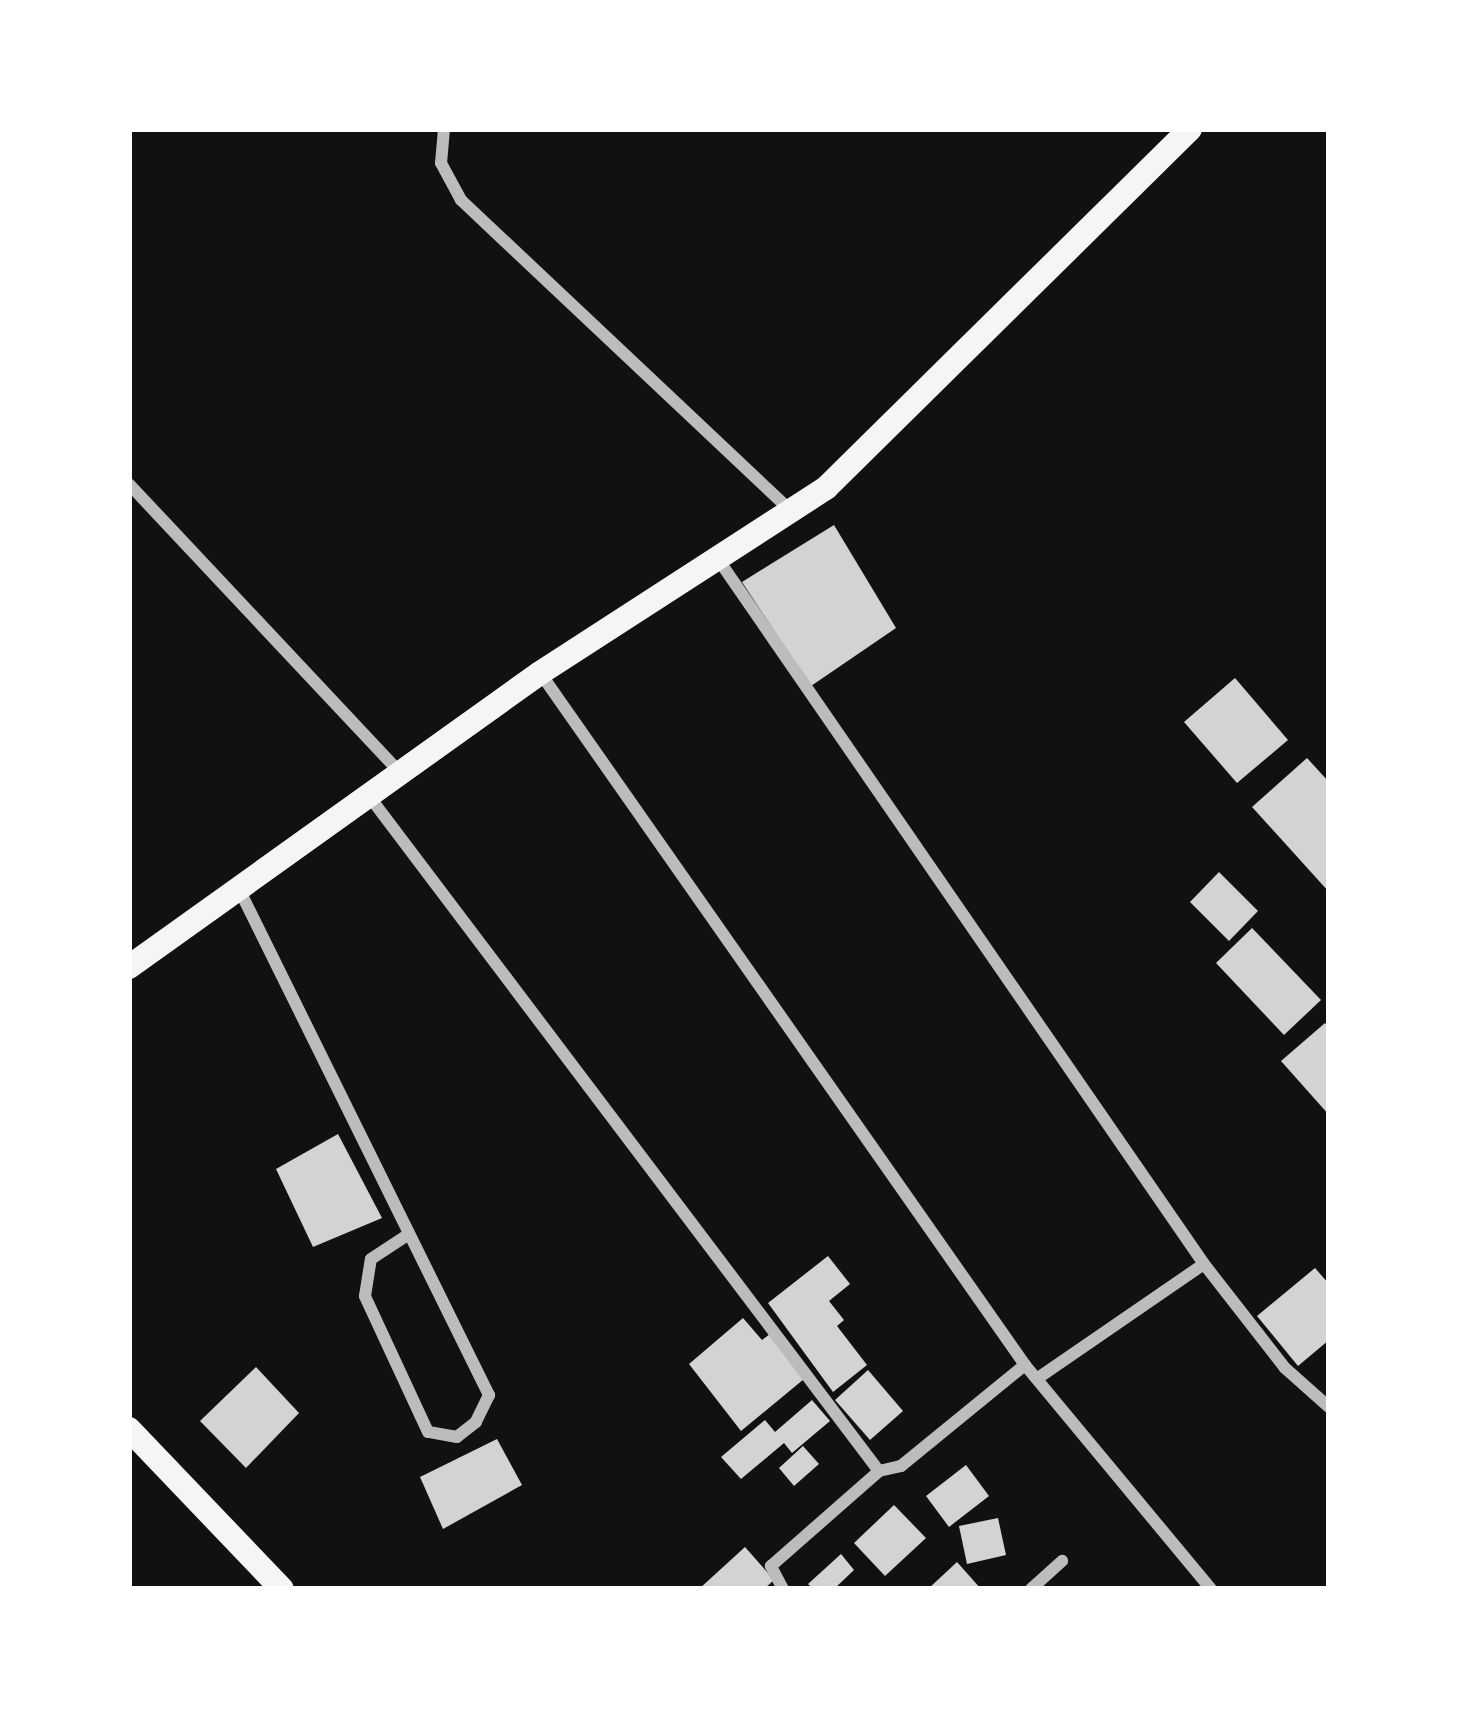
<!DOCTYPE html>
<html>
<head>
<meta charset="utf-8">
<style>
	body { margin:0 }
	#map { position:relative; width:1458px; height:1718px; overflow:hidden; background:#111; font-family:Quicksand,sans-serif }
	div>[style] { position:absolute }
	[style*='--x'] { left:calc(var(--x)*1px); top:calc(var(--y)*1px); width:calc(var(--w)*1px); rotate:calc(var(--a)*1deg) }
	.building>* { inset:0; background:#d3d3d3 }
	.minor>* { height:12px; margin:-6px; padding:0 6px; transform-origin:6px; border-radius:6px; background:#bcbcbc }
	.secondary>* { height:24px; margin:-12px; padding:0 12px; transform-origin:12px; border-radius:12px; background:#f5f5f5 }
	span { translate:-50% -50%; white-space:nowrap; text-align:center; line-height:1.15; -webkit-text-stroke:10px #fff; paint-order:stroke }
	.frame { position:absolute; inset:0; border:132px solid #fff; pointer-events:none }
</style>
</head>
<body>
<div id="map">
	<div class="building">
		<i style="clip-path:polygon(834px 525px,896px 628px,811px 686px,742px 582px)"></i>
		<i style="clip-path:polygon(1235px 678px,1288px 740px,1237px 783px,1184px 722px)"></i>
		<i style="clip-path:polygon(1307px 758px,1329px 782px,1329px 892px,1252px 807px)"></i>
		<i style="clip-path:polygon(1219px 872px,1258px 911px,1229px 941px,1190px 902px)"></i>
		<i style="clip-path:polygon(1252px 928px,1321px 1000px,1284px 1035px,1216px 963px)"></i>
		<i style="clip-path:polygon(1325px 1023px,1329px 1028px,1329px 1115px,1281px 1061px)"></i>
		<i style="clip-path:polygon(338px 1134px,382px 1218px,313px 1247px,276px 1169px)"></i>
		<i style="clip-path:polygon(828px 1256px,850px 1284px,829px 1301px,844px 1320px,837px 1326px,867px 1365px,833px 1392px,768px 1303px)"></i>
		<i style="clip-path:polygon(1315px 1268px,1329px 1284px,1329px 1340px,1298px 1366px,1257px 1316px)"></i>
		<i style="clip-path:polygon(743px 1318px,762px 1340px,770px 1334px,804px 1379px,741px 1431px,689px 1364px)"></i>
		<i style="clip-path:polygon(256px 1367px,299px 1413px,246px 1468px,200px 1421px)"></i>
		<i style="clip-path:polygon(868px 1370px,903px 1411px,870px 1440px,835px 1400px)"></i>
		<i style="clip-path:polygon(812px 1400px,830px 1421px,792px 1453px,784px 1443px,741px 1479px,721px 1457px,765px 1420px,775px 1432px)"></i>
		<i style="clip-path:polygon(497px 1439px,522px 1485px,443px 1529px,420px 1477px)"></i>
		<i style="clip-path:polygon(803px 1446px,819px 1464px,794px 1486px,779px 1468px)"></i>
		<i style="clip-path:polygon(966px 1465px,989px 1496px,949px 1527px,926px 1496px)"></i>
		<i style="clip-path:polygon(894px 1505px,926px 1538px,885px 1576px,854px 1543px)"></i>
		<i style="clip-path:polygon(998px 1518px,1006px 1555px,967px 1564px,959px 1526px)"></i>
		<i style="clip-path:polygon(745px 1547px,774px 1580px,764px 1589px,699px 1589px)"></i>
		<i style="clip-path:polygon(841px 1554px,854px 1570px,834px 1589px,813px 1589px,808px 1584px)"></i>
		<i style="clip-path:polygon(957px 1562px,981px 1589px,928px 1589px)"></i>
	</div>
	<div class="minor">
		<i style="--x:444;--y:129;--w:34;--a:95"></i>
		<i style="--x:441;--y:163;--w:42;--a:61.6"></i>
		<i style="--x:461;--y:200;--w:453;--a:43.3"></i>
		<i style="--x:129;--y:484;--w:396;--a:46.8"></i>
		<i style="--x:718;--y:559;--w:856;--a:55.42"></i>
		<i style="--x:1204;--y:1264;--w:132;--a:52.1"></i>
		<i style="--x:1285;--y:1368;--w:59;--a:41.6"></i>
		<i style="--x:541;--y:674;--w:844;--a:54.99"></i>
		<i style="--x:1025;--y:1365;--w:291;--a:50.3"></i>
		<i style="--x:369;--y:796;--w:846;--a:52.93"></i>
		<i style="--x:879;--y:1471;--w:23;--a:-13"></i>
		<i style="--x:901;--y:1466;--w:160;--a:-39.2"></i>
		<i style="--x:238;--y:887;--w:567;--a:63.71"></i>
		<i style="--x:489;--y:1395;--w:30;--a:116"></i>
		<i style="--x:476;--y:1422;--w:24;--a:142"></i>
		<i style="--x:457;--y:1437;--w:29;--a:-170"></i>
		<i style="--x:428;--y:1432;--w:150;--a:-114.9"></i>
		<i style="--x:365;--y:1296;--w:37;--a:-81"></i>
		<i style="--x:371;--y:1259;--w:45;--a:-33.3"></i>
		<i style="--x:1038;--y:1378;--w:201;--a:-34.5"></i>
		<i style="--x:783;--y:1589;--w:26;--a:-118"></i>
		<i style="--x:771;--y:1566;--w:144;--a:-41.3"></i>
		<i style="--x:1031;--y:1589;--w:42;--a:-42.1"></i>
	</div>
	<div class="secondary">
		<i style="--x:129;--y:967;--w:505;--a:-35.58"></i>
		<i style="--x:540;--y:673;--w:341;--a:-32.9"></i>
		<i style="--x:826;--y:488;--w:511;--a:-44.6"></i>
		<i style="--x:129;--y:1429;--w:221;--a:46.3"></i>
	</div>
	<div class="frame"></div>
</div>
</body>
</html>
